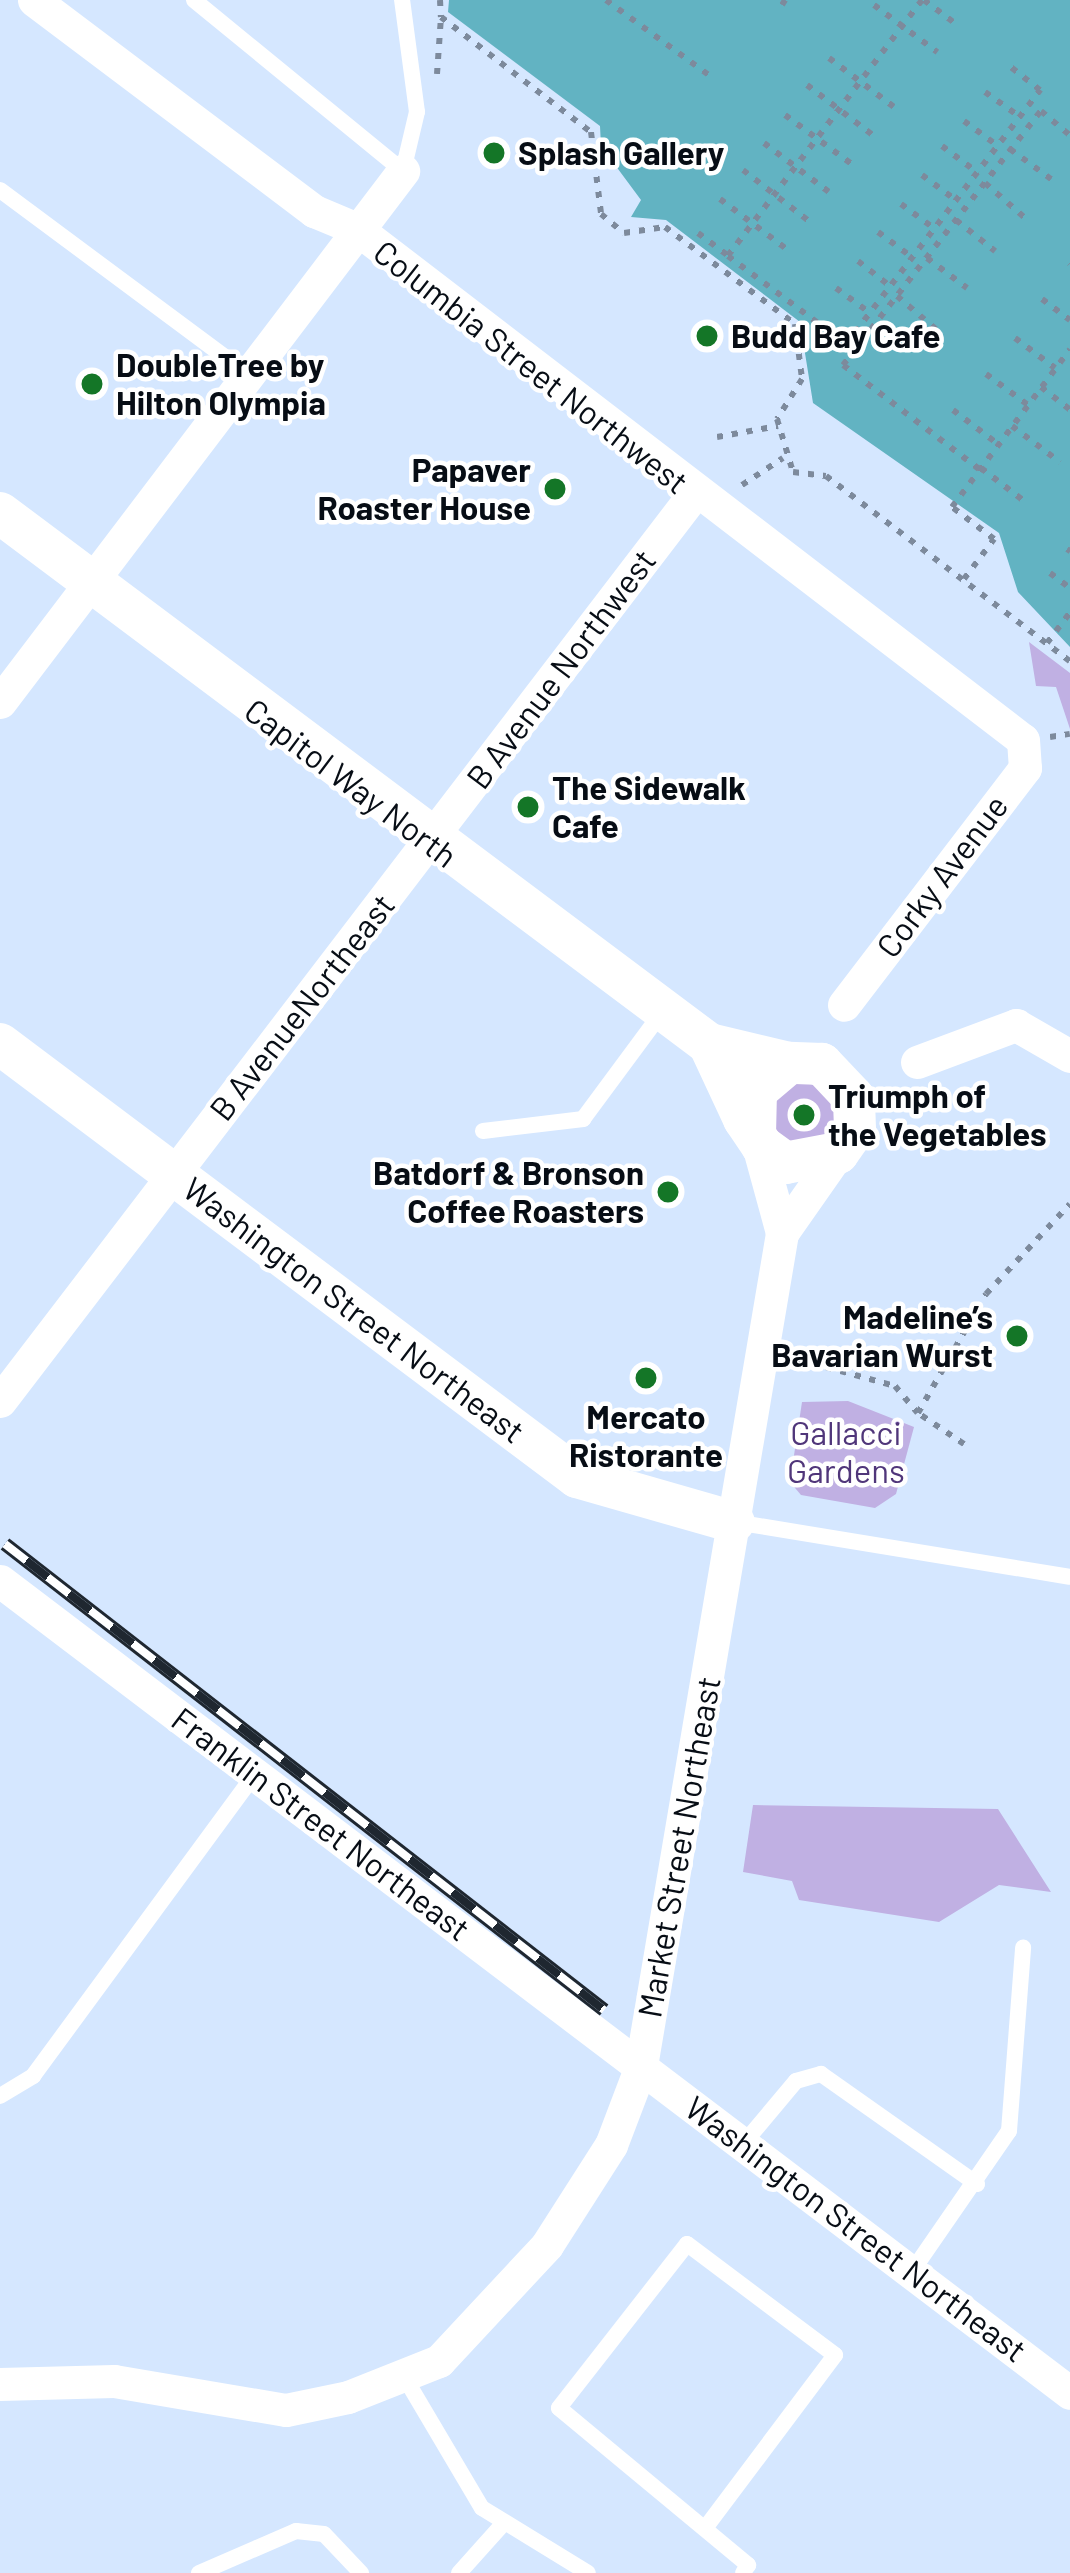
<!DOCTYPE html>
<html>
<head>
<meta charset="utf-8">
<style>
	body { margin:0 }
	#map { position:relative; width:1070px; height:2573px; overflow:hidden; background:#d5e7ff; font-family:Barlow,sans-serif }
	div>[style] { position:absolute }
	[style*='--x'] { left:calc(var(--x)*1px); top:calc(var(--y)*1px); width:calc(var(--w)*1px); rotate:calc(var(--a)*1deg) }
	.green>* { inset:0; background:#c0b0e3 }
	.water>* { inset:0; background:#62b3c2 }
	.path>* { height:6px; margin-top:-3px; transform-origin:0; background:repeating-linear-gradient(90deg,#7d8a9c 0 6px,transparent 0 15px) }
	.service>* { height:16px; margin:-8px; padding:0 8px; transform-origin:8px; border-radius:8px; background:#fff }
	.minor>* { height:33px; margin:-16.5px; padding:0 16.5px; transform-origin:16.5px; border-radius:16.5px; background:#fff }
	.tertiary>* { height:42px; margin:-21px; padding:0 21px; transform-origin:21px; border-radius:21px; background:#fff }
	.rail>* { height:14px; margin-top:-7px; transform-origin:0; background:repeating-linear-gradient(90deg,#fff 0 27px,#1f2730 0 54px); box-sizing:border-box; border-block:3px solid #1f2730 }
	.dots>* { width:33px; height:33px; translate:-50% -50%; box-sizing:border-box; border:6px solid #fff; border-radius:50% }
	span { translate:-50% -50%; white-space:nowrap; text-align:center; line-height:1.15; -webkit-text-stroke:9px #fff; paint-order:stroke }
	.poi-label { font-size:33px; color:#070d15; font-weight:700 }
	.left { translate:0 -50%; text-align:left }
	.right { translate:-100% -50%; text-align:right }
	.street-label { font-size:33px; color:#070d15 }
	.park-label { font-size:33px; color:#50367a }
</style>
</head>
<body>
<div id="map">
	<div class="green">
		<i style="clip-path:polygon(1029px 642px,1070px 673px,1070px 729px,1056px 687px,1036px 686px)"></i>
		<i style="clip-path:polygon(788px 1078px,836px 1091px,834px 1139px,778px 1144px,769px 1096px)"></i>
		<i style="clip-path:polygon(848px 1401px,914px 1427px,896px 1494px,875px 1508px,801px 1495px,790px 1482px,802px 1402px)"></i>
		<i style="clip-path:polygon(753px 1805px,998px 1809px,1051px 1892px,999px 1885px,939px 1922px,799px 1900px,792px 1881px,743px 1872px)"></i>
	</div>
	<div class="water">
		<i style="clip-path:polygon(449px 0,1070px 0,1070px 647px,1018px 592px,999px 533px,813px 403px,800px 322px,666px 220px,631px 217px,641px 200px,601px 146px,600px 126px,448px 12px)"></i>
	</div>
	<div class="path">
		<i style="--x:440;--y:0;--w:17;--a:87"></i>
		<i style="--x:441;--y:17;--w:189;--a:37.5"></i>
		<i style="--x:591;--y:132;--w:83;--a:83"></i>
		<i style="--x:601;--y:214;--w:30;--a:40"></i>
		<i style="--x:624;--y:233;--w:41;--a:-8.3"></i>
		<i style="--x:665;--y:227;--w:162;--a:36.7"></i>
		<i style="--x:795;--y:324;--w:55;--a:82.7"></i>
		<i style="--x:802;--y:379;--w:47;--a:122"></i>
		<i style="--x:777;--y:419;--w:55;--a:73.2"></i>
		<i style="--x:793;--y:472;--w:33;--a:7"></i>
		<i style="--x:826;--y:476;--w:306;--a:37.2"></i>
		<i style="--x:606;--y:0;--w:127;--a:36.1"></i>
		<i style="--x:922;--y:0;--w:321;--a:127.2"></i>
		<i style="--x:728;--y:256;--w:147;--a:36.7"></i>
		<i style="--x:846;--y:344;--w:320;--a:-52.6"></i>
		<i style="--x:1040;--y:90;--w:42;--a:-141.8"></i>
		<i style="--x:924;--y:0;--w:39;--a:37"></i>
		<i style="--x:782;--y:5;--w:6;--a:-59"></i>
		<i style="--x:874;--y:5;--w:79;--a:36.7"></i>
		<i style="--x:829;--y:58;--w:81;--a:37"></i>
		<i style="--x:437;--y:74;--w:57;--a:-86"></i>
		<i style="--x:807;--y:85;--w:84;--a:37.3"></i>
		<i style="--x:985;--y:92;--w:43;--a:35.5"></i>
		<i style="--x:785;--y:115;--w:84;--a:36.3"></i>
		<i style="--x:964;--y:121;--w:42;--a:36.3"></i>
		<i style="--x:764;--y:143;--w:81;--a:37"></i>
		<i style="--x:942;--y:146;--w:45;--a:36.9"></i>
		<i style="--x:1010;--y:149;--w:51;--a:36.2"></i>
		<i style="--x:743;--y:170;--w:83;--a:37.7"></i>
		<i style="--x:922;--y:175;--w:44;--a:36.6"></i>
		<i style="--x:985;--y:183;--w:52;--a:41.1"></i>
		<i style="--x:720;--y:199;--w:85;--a:36.9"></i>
		<i style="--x:901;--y:204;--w:42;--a:36.3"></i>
		<i style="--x:956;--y:220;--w:50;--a:38.5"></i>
		<i style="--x:878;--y:232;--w:44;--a:36.6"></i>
		<i style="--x:698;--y:233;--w:38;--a:37"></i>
		<i style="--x:927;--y:258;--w:50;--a:36.9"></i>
		<i style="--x:858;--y:261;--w:42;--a:38.2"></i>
		<i style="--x:1069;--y:263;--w:1;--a:45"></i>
		<i style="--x:836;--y:288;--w:42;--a:36.3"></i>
		<i style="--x:897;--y:296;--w:54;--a:40.5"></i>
		<i style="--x:1042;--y:299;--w:35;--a:37"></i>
		<i style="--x:1015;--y:338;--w:50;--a:36.9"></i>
		<i style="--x:986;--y:374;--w:52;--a:36.4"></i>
		<i style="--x:1041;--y:387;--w:37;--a:38"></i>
		<i style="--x:953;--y:410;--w:56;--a:37.1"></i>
		<i style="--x:1012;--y:426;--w:60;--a:36.9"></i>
		<i style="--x:717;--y:437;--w:62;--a:-10.2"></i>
		<i style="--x:981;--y:468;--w:59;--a:37.5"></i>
		<i style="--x:979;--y:469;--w:171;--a:-142.6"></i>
		<i style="--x:843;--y:365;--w:322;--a:-52.1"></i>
		<i style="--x:1041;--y:111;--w:38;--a:40"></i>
		<i style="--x:742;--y:485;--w:49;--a:-33.4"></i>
		<i style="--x:1067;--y:549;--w:4;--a:34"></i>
		<i style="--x:1050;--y:573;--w:25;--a:37"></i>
		<i style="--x:964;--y:579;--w:50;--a:-53.1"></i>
		<i style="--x:994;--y:539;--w:53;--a:-142.7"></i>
		<i style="--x:952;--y:507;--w:197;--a:-53.2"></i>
		<i style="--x:1047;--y:643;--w:38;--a:-53"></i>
		<i style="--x:1050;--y:737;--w:20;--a:-9"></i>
		<i style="--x:797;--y:1359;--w:102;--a:15.4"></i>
		<i style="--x:895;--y:1386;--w:35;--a:50"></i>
		<i style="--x:964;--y:1444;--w:55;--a:-146"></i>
		<i style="--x:918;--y:1413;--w:137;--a:-60.3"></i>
		<i style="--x:986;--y:1294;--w:123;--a:-47"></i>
	</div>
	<div class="service">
		<i style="--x:194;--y:0;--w:270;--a:39.3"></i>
		<i style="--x:403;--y:171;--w:61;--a:-76.7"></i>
		<i style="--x:417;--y:112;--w:113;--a:-97.6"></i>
		<i style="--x:0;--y:190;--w:309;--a:36.6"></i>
		<i style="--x:483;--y:1131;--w:101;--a:-6.8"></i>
		<i style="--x:583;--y:1119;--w:134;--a:-53.5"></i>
		<i style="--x:735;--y:1522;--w:339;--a:9.3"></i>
		<i style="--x:0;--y:2096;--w:39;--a:-31"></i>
		<i style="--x:33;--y:2076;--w:375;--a:-53.7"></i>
		<i style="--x:744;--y:2143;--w:81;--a:-50"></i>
		<i style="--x:796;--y:2081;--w:26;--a:-16"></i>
		<i style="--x:821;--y:2074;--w:191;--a:35.2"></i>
		<i style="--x:913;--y:2270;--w:169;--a:-55.4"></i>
		<i style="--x:1009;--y:2131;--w:184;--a:-85.6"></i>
		<i style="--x:405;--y:2378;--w:151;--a:59.4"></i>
		<i style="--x:482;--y:2508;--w:124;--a:31.5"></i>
		<i style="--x:706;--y:2527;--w:215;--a:-53.1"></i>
		<i style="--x:835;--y:2355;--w:185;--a:-143.1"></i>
		<i style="--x:687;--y:2244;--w:208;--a:128"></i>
		<i style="--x:559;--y:2408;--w:246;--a:39.7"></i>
		<i style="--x:748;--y:2565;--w:9;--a:122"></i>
		<i style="--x:199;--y:2573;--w:106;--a:-23.4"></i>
		<i style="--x:296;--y:2531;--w:28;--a:6"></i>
		<i style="--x:324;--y:2534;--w:54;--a:46.5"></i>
		<i style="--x:459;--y:2573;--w:66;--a:-48.1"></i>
	</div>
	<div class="minor">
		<i style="--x:34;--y:0;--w:351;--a:37"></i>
		<i style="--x:314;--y:211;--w:47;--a:22.7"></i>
		<i style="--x:357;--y:229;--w:839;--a:37.5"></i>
		<i style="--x:1023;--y:740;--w:28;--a:86"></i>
		<i style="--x:1025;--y:768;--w:298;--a:127.4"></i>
		<i style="--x:0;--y:702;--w:667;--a:-52.8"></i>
		<i style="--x:917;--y:1062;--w:106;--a:-20.5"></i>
		<i style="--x:1016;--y:1025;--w:62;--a:29.9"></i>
		<i style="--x:755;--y:1134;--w:103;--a:74.7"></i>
		<i style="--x:0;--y:1401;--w:1141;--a:-52.59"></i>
		<i style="--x:0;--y:1581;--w:1343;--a:37.19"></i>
		<i style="--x:0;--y:2384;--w:114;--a:-1.5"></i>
		<i style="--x:114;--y:2381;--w:174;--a:9.6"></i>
		<i style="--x:286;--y:2410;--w:63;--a:-11.8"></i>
		<i style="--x:348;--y:2397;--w:98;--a:-21.6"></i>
		<i style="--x:439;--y:2361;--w:158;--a:-47"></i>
		<i style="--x:547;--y:2245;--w:119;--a:-57.4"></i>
		<i style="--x:611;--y:2145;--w:85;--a:-69.2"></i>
		<i style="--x:641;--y:2066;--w:845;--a:-80.39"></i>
		<i style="--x:782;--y:1233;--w:98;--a:-55"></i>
	</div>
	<div class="tertiary">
		<i style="--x:0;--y:513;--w:886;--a:36.83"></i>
		<i style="--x:709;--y:1044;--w:82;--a:13.4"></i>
		<i style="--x:0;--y:1044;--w:721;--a:36.89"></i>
		<i style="--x:577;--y:1477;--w:163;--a:16"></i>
		<i style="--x:709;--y:1044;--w:83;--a:65"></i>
		<i style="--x:744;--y:1119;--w:32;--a:56"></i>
		<i style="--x:762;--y:1146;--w:29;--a:36"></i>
		<i style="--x:785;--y:1163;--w:54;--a:-10.7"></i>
		<i style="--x:838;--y:1153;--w:29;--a:-55"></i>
		<i style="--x:855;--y:1129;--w:31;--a:-92"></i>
		<i style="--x:854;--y:1098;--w:47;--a:-133.3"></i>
		<i style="--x:822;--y:1064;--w:33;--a:-178"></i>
		<i style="--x:789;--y:1063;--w:43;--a:139.7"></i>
		<i style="--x:756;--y:1091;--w:43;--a:91.3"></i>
	</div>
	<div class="rail">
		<i style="--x:5;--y:1544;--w:759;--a:37.88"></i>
	</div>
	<div class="dots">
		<i style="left:494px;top:153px;background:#147627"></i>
		<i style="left:707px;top:336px;background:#147627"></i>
		<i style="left:92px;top:384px;background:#147627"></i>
		<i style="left:555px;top:489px;background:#147627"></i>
		<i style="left:528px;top:807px;background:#147627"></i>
		<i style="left:804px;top:1115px;background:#147627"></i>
		<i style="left:668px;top:1192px;background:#147627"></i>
		<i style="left:1017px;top:1336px;background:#147627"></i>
		<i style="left:646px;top:1378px;background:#147627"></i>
	</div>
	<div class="poi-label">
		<span class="left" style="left:518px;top:153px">Splash Gallery</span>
		<span class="left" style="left:731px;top:336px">Budd Bay Cafe</span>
		<span class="left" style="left:116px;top:384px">DoubleTree by<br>Hilton Olympia</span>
		<span class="right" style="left:531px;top:489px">Papaver<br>Roaster House</span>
		<span class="left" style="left:552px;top:807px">The Sidewalk<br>Cafe</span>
		<span class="left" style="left:828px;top:1115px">Triumph of<br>the Vegetables</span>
		<span class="right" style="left:644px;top:1192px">Batdorf &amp; Bronson<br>Coffee Roasters</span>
		<span class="right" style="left:993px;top:1336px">Madeline’s<br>Bavarian Wurst</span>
		<span style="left:646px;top:1436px">Mercato<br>Ristorante</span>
	</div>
	<div class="street-label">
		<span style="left:531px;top:367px;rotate:38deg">Columbia Street Northwest</span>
		<span style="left:561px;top:669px;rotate:-53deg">B Avenue Northwest</span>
		<span style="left:351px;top:783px;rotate:37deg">Capitol Way North</span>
		<span style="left:942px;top:876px;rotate:-53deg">Corky Avenue</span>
		<span style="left:302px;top:1007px;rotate:-52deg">B AvenueNortheast</span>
		<span style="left:354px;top:1310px;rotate:37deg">Washington Street Northeast</span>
		<span style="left:321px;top:1824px;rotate:37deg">Franklin Street Northeast</span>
		<span style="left:679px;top:1847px;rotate:-80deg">Market Street Northeast</span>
		<span style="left:856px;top:2229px;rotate:37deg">Washington Street Northeast</span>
	</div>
	<div class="park-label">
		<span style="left:846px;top:1452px">Gallacci<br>Gardens</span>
	</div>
</div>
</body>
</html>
